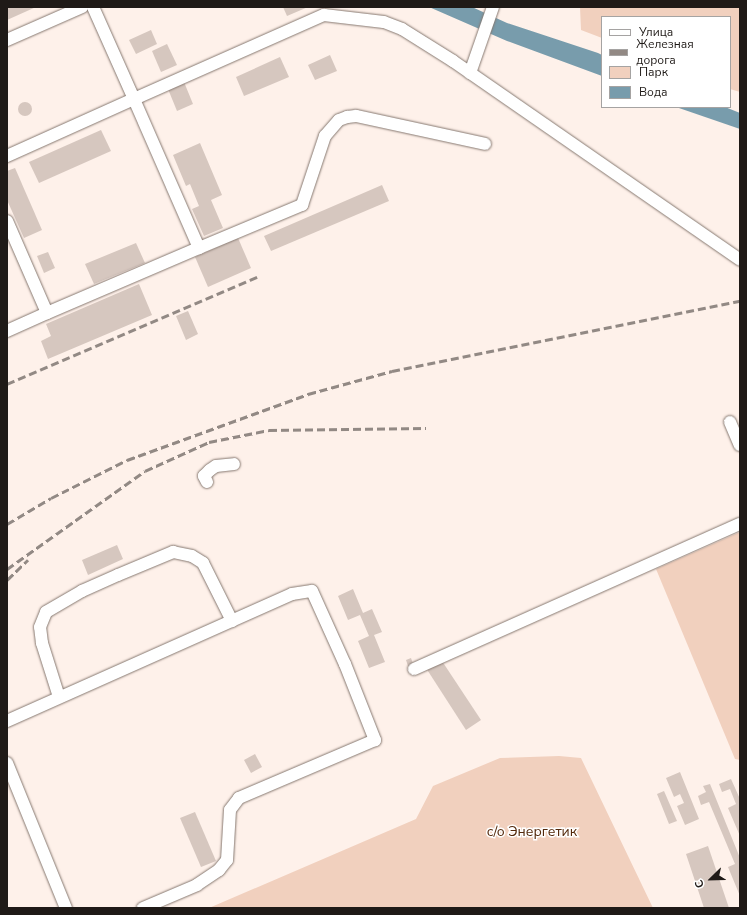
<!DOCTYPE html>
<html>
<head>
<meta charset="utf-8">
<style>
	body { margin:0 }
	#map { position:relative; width:747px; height:915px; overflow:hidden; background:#fef1ea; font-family:"Nunito Sans",sans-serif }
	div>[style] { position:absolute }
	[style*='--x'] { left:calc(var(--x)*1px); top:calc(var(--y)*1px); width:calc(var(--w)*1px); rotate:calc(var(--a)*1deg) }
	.green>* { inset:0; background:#f1d0be }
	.water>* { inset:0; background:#789cac }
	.building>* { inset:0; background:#d6c7bf }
	.round { border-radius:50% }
	.roads { filter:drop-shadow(0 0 1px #867870) drop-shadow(0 0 1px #867870) }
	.minor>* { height:12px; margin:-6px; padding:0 6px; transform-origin:6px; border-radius:6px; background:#fff }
	.rail>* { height:2.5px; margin-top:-1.25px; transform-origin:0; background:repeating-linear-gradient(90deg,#928984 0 8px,transparent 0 12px) }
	span { translate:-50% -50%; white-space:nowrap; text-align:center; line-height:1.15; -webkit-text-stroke:3px #fff; paint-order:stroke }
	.park-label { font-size:14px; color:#53280a }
	.frame { position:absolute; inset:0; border:8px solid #1f1a17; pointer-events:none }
	.legend { position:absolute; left:601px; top:16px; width:130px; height:92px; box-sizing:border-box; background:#fff; border:1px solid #a5a3a2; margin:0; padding:5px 7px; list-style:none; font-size:12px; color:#1f1a17 }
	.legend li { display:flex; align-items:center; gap:8px; height:20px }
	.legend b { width:20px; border:1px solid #a5a3a2 }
	.north { position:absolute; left:691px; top:859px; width:40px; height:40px; -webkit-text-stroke:3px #fff; paint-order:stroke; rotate:247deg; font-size:11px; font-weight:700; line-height:16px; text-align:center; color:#1f1a17 }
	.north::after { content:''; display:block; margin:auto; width:14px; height:18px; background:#1f1a17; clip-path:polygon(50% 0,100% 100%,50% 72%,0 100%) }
</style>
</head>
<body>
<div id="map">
	<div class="green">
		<i style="clip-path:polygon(580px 7px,740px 7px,740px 92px,730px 89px,730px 17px,602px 17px,602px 38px,581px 30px)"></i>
		<i style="clip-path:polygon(740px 532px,740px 760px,735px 759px,656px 569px)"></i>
		<i style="clip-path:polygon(559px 756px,581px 758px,653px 908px,209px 908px,416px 819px,433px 786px,500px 758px)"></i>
	</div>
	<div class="water">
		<i style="clip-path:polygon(429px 7px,472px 7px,507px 23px,598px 53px,602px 55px,602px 76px,507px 41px)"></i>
		<i style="clip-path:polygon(676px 107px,725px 107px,740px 113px,740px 129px)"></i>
	</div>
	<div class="building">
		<i style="clip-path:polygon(7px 7px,36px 7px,7px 20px)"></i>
		<i style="clip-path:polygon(283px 7px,308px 7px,287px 16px)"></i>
		<i style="clip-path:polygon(151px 30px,157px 44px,136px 54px,129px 40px)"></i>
		<i style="clip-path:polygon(167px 44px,177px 65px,161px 72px,152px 51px)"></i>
		<i style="clip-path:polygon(330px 55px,337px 71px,315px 80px,308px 65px)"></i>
		<i style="clip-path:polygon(280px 57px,289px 77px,244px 96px,236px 77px)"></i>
		<i style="clip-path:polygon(184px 82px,193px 104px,177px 111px,168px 89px)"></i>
		<i class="round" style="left:18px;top:102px;width:14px;height:14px"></i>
		<i style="clip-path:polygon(101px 130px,111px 151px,39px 183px,29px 162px)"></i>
		<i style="clip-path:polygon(200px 143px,222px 195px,211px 200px,223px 228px,204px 236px,192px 209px,199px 206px,190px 184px,186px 186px,173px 155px)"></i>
		<i style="clip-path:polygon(15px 168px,42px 230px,24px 238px,7px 200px,7px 171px)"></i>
		<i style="clip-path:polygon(382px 185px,389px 201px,271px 251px,264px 236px)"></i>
		<i style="clip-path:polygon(238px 238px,251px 268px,208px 287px,195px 257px)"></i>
		<i style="clip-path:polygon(136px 243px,145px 263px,94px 284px,85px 264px)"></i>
		<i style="clip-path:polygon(48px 252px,55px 268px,44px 273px,37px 256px)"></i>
		<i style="clip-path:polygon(139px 284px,152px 315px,48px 359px,41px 341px,51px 336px,46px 324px)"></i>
		<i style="clip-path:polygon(188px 311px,198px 334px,186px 340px,176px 316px)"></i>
		<i style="clip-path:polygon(117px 545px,123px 559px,88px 575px,82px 560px)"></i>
		<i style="clip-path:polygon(353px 589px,363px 613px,372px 609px,382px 632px,374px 635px,385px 662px,369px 668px,358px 641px,369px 636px,360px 615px,348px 620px,338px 596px)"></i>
		<i style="clip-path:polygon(411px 658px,413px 664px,408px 666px,406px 660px)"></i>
		<i style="clip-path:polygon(440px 658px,481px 720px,466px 730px,426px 668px)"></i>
		<i style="clip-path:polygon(255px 754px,262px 767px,251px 773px,244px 760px)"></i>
		<i style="clip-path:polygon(680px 772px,699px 819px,685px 825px,677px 806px,684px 803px,680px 794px,674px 797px,666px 778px)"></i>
		<i style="clip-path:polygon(731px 779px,740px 799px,740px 836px,728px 808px,736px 804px,730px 789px,722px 792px,719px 784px)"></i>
		<i style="clip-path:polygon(710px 784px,740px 858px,740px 896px,728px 867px,735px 864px,709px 802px,701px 805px,698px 796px,706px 792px,703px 786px)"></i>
		<i style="clip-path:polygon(664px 791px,677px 821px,669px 824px,657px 794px)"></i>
		<i style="clip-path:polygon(195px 812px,216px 861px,201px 867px,180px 818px)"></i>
		<i style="clip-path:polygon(708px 846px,729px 908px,704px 908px,686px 854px)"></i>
	</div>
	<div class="roads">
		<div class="minor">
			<i style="--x:7;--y:40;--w:82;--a:-23.7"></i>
			<i style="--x:470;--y:73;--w:70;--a:-70.8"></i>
			<i style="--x:7;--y:156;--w:139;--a:-24.2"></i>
			<i style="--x:134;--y:99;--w:101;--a:-114"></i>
			<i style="--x:7;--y:221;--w:100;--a:66.5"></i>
			<i style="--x:47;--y:313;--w:44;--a:155.8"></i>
			<i style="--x:199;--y:248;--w:112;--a:-22.7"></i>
			<i style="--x:302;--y:205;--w:73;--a:-71.6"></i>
			<i style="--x:325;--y:136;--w:21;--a:-49"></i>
			<i style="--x:339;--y:120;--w:9;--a:-21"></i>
			<i style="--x:347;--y:117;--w:9;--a:-6"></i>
			<i style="--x:356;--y:116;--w:132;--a:12.2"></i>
			<i style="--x:47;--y:313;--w:165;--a:-23.2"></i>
			<i style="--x:199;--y:248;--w:163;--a:-113.6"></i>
			<i style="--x:134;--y:99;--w:208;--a:-23.9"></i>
			<i style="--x:324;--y:15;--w:60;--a:6.7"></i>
			<i style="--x:384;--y:22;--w:19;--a:21"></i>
			<i style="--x:402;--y:29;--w:60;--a:32.1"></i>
			<i style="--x:453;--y:61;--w:349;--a:34.7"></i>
			<i style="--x:730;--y:422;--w:25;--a:67"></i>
			<i style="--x:207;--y:482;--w:7;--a:-117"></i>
			<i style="--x:204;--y:476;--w:8;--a:-45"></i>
			<i style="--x:210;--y:470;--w:7;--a:-34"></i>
			<i style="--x:216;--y:466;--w:18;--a:-6"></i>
			<i style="--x:414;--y:669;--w:357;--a:-24"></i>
			<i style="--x:59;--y:697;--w:57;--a:-107.5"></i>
			<i style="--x:42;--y:643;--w:16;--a:-97"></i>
			<i style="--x:40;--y:627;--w:16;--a:-68"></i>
			<i style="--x:46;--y:612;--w:42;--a:-30.3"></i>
			<i style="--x:82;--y:591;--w:39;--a:-24"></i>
			<i style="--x:118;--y:575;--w:60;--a:-22.7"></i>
			<i style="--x:173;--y:552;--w:19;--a:12"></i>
			<i style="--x:192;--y:556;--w:13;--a:32"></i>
			<i style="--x:203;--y:563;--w:65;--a:63.4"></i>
			<i style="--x:7;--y:721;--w:312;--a:-24"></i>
			<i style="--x:292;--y:594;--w:20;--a:-9"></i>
			<i style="--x:312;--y:591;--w:80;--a:65.7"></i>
			<i style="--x:345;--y:664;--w:82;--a:68.5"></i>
			<i style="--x:375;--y:740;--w:148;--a:156.9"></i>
			<i style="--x:239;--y:798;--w:15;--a:127"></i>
			<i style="--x:230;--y:810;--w:50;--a:93.4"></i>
			<i style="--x:227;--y:860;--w:13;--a:129"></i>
			<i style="--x:219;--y:870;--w:27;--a:146"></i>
			<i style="--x:197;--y:885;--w:59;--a:156.9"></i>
			<i style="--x:7;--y:763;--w:157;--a:67.9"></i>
		</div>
	</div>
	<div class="rail">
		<i style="--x:7;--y:384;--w:272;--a:-23.2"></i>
		<i style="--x:7;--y:524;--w:51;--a:-30.6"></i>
		<i style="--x:51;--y:498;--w:85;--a:-26.6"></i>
		<i style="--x:127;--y:460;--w:193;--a:-20"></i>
		<i style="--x:308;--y:394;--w:87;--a:-15.3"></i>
		<i style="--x:392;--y:371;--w:355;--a:-11.4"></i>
		<i style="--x:7;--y:569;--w:169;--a:-35.4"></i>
		<i style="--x:145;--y:471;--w:70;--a:-24.4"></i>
		<i style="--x:209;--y:442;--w:61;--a:-11.3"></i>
		<i style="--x:269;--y:430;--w:157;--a:-0.7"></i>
		<i style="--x:7;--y:580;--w:29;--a:-44"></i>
	</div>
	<div class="park-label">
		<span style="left:532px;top:832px">с/о Энергетик</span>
	</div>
	<div class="frame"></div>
	<ul class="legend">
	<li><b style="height:5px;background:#fff"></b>Улица</li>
	<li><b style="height:5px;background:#928984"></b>Железная дорога</li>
	<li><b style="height:11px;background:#f1d0be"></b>Парк</li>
	<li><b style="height:11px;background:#789cac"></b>Вода</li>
	</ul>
	<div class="north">С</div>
</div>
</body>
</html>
